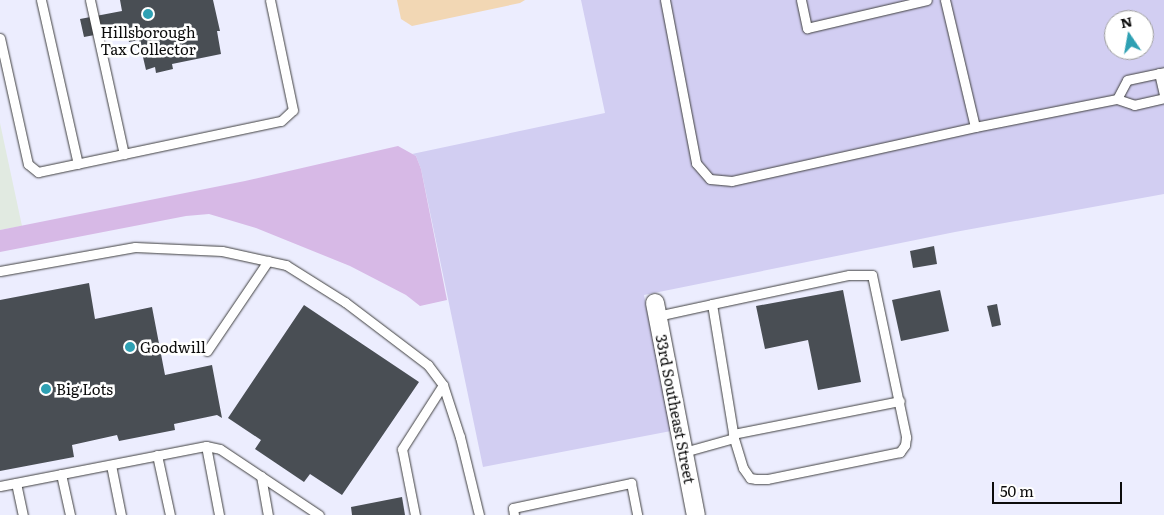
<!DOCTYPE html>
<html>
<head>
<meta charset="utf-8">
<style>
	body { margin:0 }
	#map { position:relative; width:1164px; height:515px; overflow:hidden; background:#ecedfe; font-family:Literata,serif }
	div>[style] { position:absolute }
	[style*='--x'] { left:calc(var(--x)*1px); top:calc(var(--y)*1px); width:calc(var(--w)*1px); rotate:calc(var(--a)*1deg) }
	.industrial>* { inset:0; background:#e1eae1 }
	.farmland>* { inset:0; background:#d2cef2 }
	.green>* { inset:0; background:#d7b9e6 }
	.water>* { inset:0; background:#f2d7b4 }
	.building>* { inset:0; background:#494e54 }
	.roads { filter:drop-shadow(0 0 1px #3f3f3f) drop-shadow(0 0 1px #3f3f3f) }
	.lane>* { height:9px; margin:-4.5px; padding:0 4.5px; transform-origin:4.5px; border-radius:4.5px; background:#fff }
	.street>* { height:18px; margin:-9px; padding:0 9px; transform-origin:9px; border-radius:9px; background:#fff }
	.dots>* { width:14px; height:14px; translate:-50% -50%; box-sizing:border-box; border:2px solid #fff; border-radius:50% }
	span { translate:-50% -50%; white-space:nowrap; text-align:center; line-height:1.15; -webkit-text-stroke:5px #fff; paint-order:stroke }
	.poi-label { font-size:15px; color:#0c0c0c }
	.left { translate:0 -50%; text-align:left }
	.street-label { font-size:15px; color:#0c0c0c }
	.north { position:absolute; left:1104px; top:10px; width:50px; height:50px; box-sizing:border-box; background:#fff; border:1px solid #9e9e9e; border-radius:50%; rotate:348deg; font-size:14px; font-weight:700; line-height:20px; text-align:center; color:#0c0c0c }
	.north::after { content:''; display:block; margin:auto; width:18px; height:22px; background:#2ea0b3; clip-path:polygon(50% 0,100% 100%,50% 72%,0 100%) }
	.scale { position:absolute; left:992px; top:482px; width:130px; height:22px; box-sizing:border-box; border:2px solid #0c0c0c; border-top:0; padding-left:6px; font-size:15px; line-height:18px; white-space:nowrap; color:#0c0c0c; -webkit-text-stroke:4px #fff; paint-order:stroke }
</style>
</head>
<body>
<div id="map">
	<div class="industrial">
		<i style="clip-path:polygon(0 123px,22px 226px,0 230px)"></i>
	</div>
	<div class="farmland">
		<i style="clip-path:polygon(evenodd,581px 0,1164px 0,1164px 194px,955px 232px,644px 295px,671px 431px,483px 467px,421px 169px,416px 156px,412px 154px,605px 113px,581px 0,1114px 20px,1144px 20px,1144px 50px,1114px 50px,1114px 20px)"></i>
	</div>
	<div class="green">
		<i style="clip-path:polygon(398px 146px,416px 156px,421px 169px,447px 300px,420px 306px,406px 295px,350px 266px,256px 228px,209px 214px,186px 216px,0 252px,0 230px,245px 181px)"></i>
	</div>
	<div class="water">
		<i style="clip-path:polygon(397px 0,525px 0,520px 3px,412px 26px,401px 19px)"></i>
	</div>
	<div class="building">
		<i style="clip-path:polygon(120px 0,213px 0,220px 31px,217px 31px,221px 54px,172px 64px,173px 69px,156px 73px,155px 67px,146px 70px,139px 40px,129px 42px,126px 29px,84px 37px,80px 19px,122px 11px)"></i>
		<i style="clip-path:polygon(934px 246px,937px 264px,913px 268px,910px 251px)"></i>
		<i style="clip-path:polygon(89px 283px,95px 319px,152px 307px,165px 375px,212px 365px,222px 418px,217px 415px,174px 424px,175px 430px,119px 441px,117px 435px,72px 445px,74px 457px,0 471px,0 300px)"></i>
		<i style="clip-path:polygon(843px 290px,861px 382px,818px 390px,808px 340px,765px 349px,756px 306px)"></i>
		<i style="clip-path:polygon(940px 290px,949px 331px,901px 341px,892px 300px)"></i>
		<i style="clip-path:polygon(997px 304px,1001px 325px,992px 327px,987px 306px)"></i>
		<i style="clip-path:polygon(304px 305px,419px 382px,342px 495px,310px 474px,304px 482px,255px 449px,261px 440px,228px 418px)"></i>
		<i style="clip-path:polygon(402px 497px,405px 515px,352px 515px,351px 507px)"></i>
	</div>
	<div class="roads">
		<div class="lane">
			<i style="--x:41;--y:0;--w:168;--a:77.3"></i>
			<i style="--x:90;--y:0;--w:158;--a:77.6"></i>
			<i style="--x:665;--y:0;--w:166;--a:79.2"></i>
			<i style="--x:696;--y:163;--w:21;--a:49"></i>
			<i style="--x:710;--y:179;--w:22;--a:5"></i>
			<i style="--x:732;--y:181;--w:249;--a:-12.5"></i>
			<i style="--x:975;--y:127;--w:145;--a:-11.2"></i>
			<i style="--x:1117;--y:99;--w:18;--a:19"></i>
			<i style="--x:1134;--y:105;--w:31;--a:-13"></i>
			<i style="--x:801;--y:0;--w:29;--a:78"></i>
			<i style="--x:807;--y:28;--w:123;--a:-13.1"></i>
			<i style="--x:945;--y:0;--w:130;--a:76.7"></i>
			<i style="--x:0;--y:38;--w:129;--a:77.5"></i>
			<i style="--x:28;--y:164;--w:13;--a:39"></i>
			<i style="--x:38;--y:172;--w:248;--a:-11.9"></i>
			<i style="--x:281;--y:121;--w:16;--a:-43"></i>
			<i style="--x:293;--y:110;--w:112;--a:-101.8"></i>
			<i style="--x:1159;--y:73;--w:23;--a:77"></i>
			<i style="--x:1117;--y:99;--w:21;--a:-62"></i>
			<i style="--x:1127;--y:80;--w:38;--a:-12"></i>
			<i style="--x:0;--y:271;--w:137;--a:-10.1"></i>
			<i style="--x:135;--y:247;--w:87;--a:2.6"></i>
			<i style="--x:222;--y:251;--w:66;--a:12.3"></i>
			<i style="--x:286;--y:265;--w:70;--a:32.1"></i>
			<i style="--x:345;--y:302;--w:104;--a:37.2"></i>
			<i style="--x:428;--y:365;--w:25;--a:53"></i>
			<i style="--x:443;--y:385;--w:55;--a:71.9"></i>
			<i style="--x:460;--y:437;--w:80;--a:76.3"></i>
			<i style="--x:712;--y:304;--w:140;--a:-12"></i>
			<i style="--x:849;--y:275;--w:23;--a:0"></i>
			<i style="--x:872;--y:275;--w:166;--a:78.1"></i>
			<i style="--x:906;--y:437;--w:8;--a:97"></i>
			<i style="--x:905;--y:445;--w:9;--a:126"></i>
			<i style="--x:900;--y:452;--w:136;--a:168.5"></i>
			<i style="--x:767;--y:479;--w:11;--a:180"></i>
			<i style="--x:756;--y:479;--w:6;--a:-171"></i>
			<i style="--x:750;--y:478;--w:12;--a:-125"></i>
			<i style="--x:743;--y:468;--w:31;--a:-107"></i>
			<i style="--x:657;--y:316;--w:56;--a:-12.3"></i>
			<i style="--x:712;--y:304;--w:136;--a:80.7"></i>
			<i style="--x:734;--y:438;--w:52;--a:164.4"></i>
			<i style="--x:207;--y:351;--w:109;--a:-55.9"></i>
			<i style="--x:733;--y:434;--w:170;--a:-11.2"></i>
			<i style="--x:206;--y:446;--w:70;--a:79.3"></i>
			<i style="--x:157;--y:455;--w:61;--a:77.8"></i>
			<i style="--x:111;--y:465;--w:51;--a:78.7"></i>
			<i style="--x:61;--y:474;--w:42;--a:77.6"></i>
			<i style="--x:261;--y:476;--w:40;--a:80"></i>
			<i style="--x:16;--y:483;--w:33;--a:78"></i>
			<i style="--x:0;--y:486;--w:210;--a:-11"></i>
			<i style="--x:206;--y:446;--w:14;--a:12"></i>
			<i style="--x:220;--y:449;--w:119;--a:33.7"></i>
			<i style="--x:415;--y:515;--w:67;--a:-101.1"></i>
			<i style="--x:402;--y:449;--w:76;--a:-57.4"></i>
			<i style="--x:514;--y:515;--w:7;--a:-98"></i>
			<i style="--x:513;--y:508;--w:121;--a:-12"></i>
			<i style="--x:631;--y:483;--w:33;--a:79"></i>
		</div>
		<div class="street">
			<i style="--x:655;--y:303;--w:216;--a:79.1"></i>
		</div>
	</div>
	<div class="dots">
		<i style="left:148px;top:14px;background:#2ea0b3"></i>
		<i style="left:130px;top:347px;background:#2ea0b3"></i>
		<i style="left:46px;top:389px;background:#2ea0b3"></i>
	</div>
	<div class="poi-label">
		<span style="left:148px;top:40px">Hillsborough<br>Tax Collector</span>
		<span class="left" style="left:140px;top:347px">Goodwill</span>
		<span class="left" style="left:56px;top:389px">Big Lots</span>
	</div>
	<div class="street-label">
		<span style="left:676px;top:409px;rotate:79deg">33rd Southeast Street</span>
	</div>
	<div class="north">N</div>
	<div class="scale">50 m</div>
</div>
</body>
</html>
